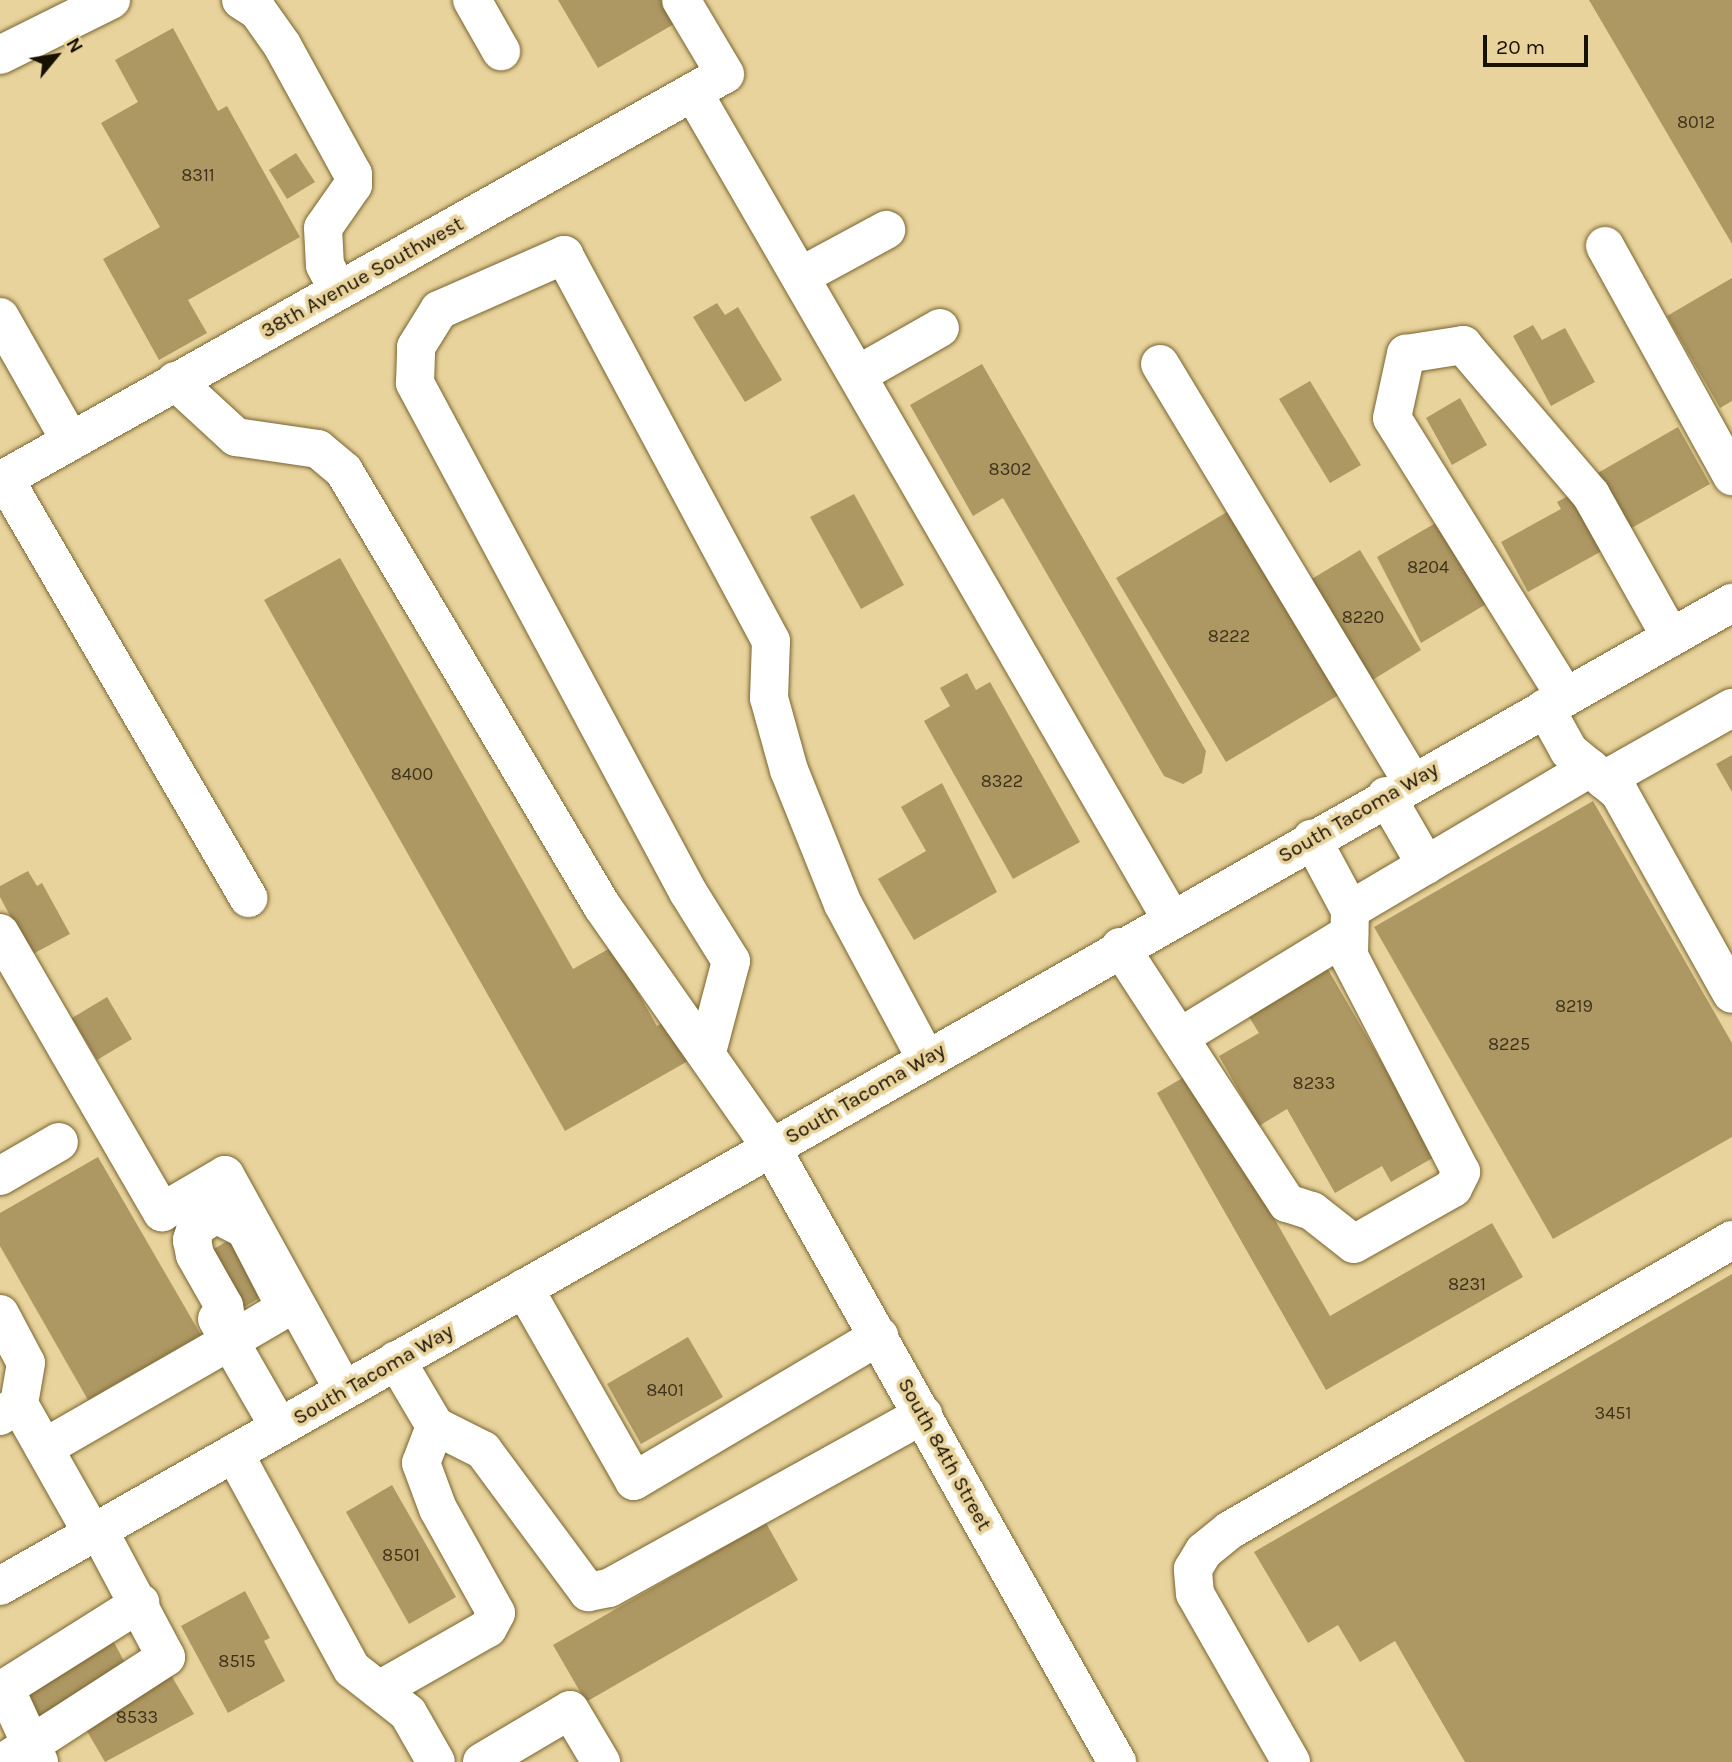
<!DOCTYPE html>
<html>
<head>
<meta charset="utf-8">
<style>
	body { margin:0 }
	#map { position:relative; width:1732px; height:1762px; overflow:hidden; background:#e9d39c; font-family:Karla,sans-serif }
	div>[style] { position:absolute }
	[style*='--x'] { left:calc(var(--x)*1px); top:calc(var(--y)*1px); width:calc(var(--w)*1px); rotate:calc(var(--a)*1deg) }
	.building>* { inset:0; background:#ad9763 }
	.roads { filter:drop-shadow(0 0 2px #796531) drop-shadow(0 0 2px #796531) }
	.minor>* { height:38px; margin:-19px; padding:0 19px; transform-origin:19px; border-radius:19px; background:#fff }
	.major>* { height:38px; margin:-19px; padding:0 19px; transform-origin:19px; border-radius:19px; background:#fff }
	span { translate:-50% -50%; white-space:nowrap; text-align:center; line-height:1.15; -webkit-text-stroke:7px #e9d39c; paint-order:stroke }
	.number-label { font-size:18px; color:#3d3219 }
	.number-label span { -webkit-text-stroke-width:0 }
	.street-label { font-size:21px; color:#181000 }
	.north { position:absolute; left:21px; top:21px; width:70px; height:70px; -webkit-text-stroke:5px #e9d39c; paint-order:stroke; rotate:60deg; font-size:19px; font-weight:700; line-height:28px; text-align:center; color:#181000 }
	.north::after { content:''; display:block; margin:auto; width:24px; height:32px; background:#181000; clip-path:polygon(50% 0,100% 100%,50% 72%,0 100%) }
	.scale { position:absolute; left:1483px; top:35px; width:105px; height:32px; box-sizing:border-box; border:4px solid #181000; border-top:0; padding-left:9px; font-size:21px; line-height:24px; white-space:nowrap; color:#181000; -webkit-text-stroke:5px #e9d39c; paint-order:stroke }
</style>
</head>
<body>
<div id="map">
	<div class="building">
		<i style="clip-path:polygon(558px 0,670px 0,681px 20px,598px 68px)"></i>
		<i style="clip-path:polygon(1589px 0,1732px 0,1732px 244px)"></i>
		<i style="clip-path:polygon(173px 28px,218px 111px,227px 106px,300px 237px,188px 300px,207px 333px,159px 360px,103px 259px,160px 227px,101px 123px,138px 102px,115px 60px)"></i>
		<i style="clip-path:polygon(296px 153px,315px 182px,287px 199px,269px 170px)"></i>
		<i style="clip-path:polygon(1732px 278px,1732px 401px,1720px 408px,1667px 316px)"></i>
		<i style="clip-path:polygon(717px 303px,725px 315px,738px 307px,782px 380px,745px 402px,693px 317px)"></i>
		<i style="clip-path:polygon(1533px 325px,1542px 340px,1565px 328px,1595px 382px,1551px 406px,1513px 336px)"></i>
		<i style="clip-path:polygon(982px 364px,1206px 751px,1202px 773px,1183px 784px,1164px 776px,1003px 498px,973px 516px,910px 405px)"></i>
		<i style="clip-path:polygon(1310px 381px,1361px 465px,1330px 483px,1279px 399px)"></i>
		<i style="clip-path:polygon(1460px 398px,1487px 445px,1452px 465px,1426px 418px)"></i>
		<i style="clip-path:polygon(1678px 427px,1710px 484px,1628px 530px,1596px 474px)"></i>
		<i style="clip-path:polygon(1577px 491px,1609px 547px,1528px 592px,1501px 542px,1561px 509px,1557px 502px)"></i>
		<i style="clip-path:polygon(854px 494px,904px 585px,861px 609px,810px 517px)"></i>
		<i style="clip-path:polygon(1465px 506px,1503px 594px,1421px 643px,1377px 557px)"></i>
		<i style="clip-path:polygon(1232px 509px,1342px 693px,1226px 762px,1116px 578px)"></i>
		<i style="clip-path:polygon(1360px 550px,1421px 650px,1366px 684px,1305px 583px)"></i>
		<i style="clip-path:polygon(340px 558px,573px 969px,612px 947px,657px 1026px,666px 1021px,688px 1061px,565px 1131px,264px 600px)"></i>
		<i style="clip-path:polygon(967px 673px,976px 690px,990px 682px,1080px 842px,1013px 879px,924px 721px,950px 706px,940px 688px)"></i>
		<i style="clip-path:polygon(1732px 755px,1732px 792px,1716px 764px)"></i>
		<i style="clip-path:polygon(942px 783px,997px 892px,914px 940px,878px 879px,926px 851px,901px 807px)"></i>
		<i style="clip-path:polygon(1593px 801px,1732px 1043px,1732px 1137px,1553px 1239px,1374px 927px)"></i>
		<i style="clip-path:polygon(28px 871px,37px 886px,42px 883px,70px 934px,31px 955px,0 897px,0 886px)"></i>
		<i style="clip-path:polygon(1326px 966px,1436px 1156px,1391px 1182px,1382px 1166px,1335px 1193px,1287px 1109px,1259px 1126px,1219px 1056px,1259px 1033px,1246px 1012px)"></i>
		<i style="clip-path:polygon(107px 997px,132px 1039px,97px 1060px,72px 1018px)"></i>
		<i style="clip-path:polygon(1191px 1073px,1330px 1316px,1492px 1223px,1523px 1277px,1326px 1390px,1157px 1093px)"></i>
		<i style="clip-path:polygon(98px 1157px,201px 1335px,88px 1400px,0 1246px,0 1213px)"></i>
		<i style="clip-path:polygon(239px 1234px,273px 1290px,237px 1311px,204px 1255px)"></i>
		<i style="clip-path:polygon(1732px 1274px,1732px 1762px,1465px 1762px,1395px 1641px,1360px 1662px,1338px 1625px,1308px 1643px,1254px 1552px)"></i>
		<i style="clip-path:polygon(688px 1337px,723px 1397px,641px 1444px,607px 1384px)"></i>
		<i style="clip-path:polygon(392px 1485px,456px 1597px,409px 1624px,346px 1512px)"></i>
		<i style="clip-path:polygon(766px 1523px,798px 1580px,586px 1702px,553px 1645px)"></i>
		<i style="clip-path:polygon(245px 1591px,270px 1638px,264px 1641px,285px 1681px,228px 1713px,181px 1626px)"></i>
		<i style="clip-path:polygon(111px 1637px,130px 1672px,41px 1722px,22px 1687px)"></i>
		<i style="clip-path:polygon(168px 1670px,194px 1714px,105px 1762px,81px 1721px)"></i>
	</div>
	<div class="roads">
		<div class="minor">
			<i style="--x:241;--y:0;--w:20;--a:33"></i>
			<i style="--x:258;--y:11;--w:42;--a:54.8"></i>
			<i style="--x:282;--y:45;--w:147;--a:61.2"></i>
			<i style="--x:353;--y:174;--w:11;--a:90"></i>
			<i style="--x:353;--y:185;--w:52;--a:124.9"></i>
			<i style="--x:323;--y:228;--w:37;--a:87"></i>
			<i style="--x:325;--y:265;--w:28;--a:63"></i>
			<i style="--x:472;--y:0;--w:59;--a:60.4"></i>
			<i style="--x:0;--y:55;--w:124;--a:-26.4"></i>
			<i style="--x:693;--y:92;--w:953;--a:59.96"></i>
			<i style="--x:1605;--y:246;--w:263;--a:61.1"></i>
			<i style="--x:801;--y:276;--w:97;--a:-28.4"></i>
			<i style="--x:0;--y:317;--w:142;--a:60.4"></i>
			<i style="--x:1160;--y:364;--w:487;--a:58.9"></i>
			<i style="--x:859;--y:374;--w:93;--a:-29.6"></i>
			<i style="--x:175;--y:381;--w:83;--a:42.6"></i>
			<i style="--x:236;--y:437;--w:83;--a:8.3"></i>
			<i style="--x:318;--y:449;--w:34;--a:40"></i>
			<i style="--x:344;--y:471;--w:506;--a:59.33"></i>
			<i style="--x:602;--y:906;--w:294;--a:55"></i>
			<i style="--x:4;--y:478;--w:486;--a:59.8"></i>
			<i style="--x:0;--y:481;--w:831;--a:-29.31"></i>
			<i style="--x:725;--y:74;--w:86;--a:-120.7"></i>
			<i style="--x:1565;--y:696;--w:327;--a:-121.9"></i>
			<i style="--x:1392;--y:418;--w:66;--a:-77.7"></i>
			<i style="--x:1406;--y:354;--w:58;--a:-9"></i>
			<i style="--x:1463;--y:345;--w:197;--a:49.5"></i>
			<i style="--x:1591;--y:495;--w:162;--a:60.7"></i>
			<i style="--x:1545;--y:708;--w:49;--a:60.8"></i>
			<i style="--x:1569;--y:751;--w:65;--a:39.4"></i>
			<i style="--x:1619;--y:792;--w:231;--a:60.8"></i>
			<i style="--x:1604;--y:780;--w:147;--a:-29.4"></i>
			<i style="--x:1386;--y:796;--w:80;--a:59.9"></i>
			<i style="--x:1350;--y:910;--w:279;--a:-30.6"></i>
			<i style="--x:0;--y:933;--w:323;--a:59.9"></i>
			<i style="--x:162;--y:1212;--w:73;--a:-30.4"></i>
			<i style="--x:225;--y:1175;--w:244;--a:61.1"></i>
			<i style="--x:1120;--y:947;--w:306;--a:56.9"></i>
			<i style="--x:1287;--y:1203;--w:26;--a:18"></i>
			<i style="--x:1312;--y:1211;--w:53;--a:38.2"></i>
			<i style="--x:1354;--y:1244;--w:114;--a:-29.5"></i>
			<i style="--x:1453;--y:1188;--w:18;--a:-63"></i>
			<i style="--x:1461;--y:1172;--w:243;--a:-117.4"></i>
			<i style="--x:1349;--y:956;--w:46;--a:-88.8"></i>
			<i style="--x:1350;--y:910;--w:81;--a:-118.2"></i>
			<i style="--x:1180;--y:1037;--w:198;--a:-31.4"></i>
			<i style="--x:707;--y:1052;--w:94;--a:-75.2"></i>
			<i style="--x:731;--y:961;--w:81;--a:-121.9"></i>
			<i style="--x:688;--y:892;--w:578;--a:-118.21"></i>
			<i style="--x:415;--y:383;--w:36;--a:-88"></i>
			<i style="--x:416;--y:347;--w:44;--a:-58.1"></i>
			<i style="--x:439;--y:310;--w:137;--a:-23.7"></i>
			<i style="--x:564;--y:255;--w:438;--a:61.8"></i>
			<i style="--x:771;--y:641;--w:57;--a:92"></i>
			<i style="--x:769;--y:698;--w:75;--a:74.5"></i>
			<i style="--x:789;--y:770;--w:144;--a:68.1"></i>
			<i style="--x:843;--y:904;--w:174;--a:61.8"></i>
			<i style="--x:0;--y:1176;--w:68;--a:-30"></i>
			<i style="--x:524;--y:1288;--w:222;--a:60.3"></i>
			<i style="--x:634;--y:1481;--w:285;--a:-30.6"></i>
			<i style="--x:0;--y:1314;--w:55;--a:62"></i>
			<i style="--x:26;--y:1363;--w:42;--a:99.7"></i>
			<i style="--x:217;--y:1319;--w:125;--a:60.1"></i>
			<i style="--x:396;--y:1360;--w:77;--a:59.4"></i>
			<i style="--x:435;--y:1426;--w:54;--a:26.6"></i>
			<i style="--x:483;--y:1450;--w:177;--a:53.5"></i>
			<i style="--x:588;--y:1592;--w:21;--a:-11"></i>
			<i style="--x:609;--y:1588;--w:359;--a:-28.9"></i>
			<i style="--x:0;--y:1416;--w:22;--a:-32"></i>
			<i style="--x:19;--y:1404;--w:148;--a:60.5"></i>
			<i style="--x:44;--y:1448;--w:215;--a:-29.9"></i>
			<i style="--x:230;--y:1341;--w:65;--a:-30.5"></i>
			<i style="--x:286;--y:1308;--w:89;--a:-117.4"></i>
			<i style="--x:245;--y:1229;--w:33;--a:-153"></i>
			<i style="--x:216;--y:1214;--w:24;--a:147"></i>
			<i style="--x:196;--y:1227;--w:14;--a:107"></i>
			<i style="--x:192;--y:1240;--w:15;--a:79"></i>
			<i style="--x:195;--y:1255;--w:59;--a:60.4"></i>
			<i style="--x:224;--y:1306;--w:36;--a:80"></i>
			<i style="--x:234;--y:1453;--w:246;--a:61.4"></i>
			<i style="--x:352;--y:1669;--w:71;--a:38.2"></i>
			<i style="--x:408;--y:1713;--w:56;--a:60.3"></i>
			<i style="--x:379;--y:1690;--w:125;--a:-29.6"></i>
			<i style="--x:488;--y:1628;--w:17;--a:-62"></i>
			<i style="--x:496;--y:1613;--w:119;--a:-119.1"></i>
			<i style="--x:438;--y:1509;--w:49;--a:-110.3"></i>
			<i style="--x:421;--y:1463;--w:40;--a:-69"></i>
			<i style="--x:4;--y:1762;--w:193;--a:-32.9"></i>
			<i style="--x:166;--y:1657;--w:145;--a:-118"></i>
			<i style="--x:39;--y:1762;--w:81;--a:-114.7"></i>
			<i style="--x:5;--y:1688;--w:160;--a:-32.2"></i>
			<i style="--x:482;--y:1762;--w:102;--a:-30.6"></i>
			<i style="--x:570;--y:1710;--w:61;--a:59.2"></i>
			<i style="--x:1291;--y:1762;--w:193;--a:-119.7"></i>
			<i style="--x:1195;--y:1594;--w:25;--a:-95"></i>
			<i style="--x:1193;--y:1569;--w:21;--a:-59"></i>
			<i style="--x:1204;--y:1551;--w:33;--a:-39"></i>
			<i style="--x:1230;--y:1530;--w:580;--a:-30.01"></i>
		</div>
		<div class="major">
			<i style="--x:771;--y:1147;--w:706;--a:60.64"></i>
			<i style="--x:0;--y:1586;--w:1992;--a:-29.58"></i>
		</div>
	</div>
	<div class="number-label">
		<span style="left:1696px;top:122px">8012</span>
		<span style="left:198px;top:175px">8311</span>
		<span style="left:1010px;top:469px">8302</span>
		<span style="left:1428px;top:567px">8204</span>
		<span style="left:1363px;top:617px">8220</span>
		<span style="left:1229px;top:636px">8222</span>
		<span style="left:412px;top:774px">8400</span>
		<span style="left:1002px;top:781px">8322</span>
		<span style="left:1574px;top:1006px">8219</span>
		<span style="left:1509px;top:1044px">8225</span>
		<span style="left:1314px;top:1083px">8233</span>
		<span style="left:1467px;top:1284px">8231</span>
		<span style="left:665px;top:1390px">8401</span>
		<span style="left:1613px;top:1413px">3451</span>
		<span style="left:401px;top:1555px">8501</span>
		<span style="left:237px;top:1661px">8515</span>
		<span style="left:137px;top:1717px">8533</span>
	</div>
	<div class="street-label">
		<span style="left:362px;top:277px;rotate:-29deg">38th Avenue Southwest</span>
		<span style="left:1358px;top:812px;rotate:-30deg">South Tacoma Way</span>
		<span style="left:865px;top:1093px;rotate:-30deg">South Tacoma Way</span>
		<span style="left:373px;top:1374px;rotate:-30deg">South Tacoma Way</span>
		<span style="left:945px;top:1454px;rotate:61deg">South 84th Street</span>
	</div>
	<div class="north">N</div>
	<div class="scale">20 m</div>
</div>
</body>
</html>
